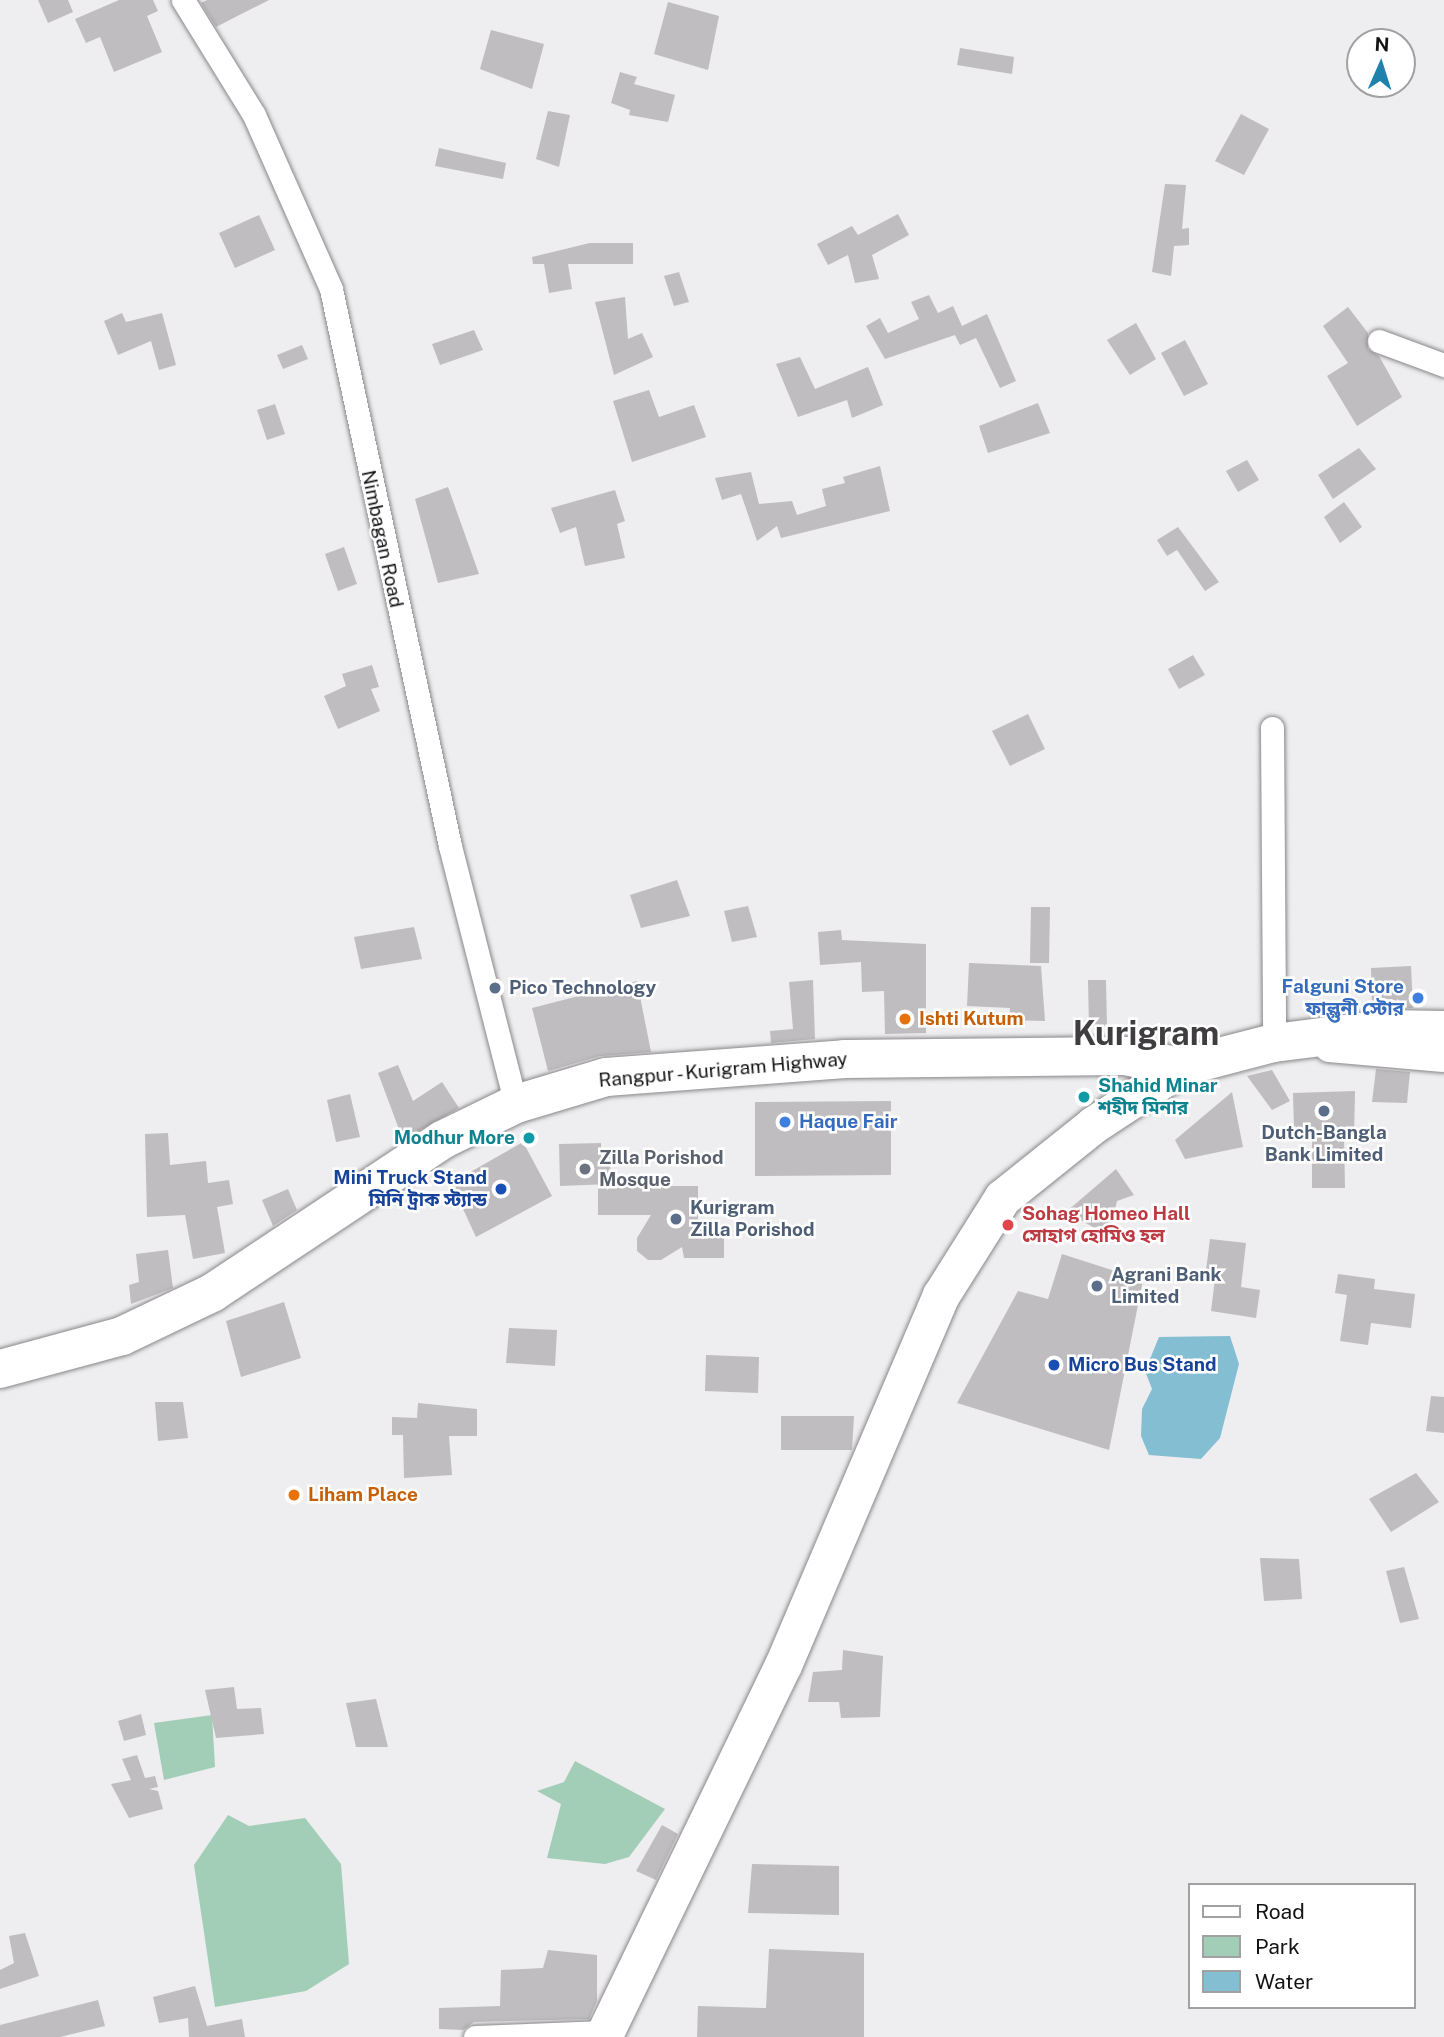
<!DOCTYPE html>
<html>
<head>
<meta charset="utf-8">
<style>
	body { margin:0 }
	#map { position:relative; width:1444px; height:2037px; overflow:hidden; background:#eeedef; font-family:"Public Sans","Noto Sans Bengali",sans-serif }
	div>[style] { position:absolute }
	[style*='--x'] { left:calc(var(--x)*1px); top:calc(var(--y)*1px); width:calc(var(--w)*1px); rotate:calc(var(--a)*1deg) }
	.green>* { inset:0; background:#a2ceb8 }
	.water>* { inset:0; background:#84bed3 }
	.building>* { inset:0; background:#bfbdbf }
	.roads { filter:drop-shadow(0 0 2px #89878a) drop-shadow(0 0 2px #89878a) }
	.minor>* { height:23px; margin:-11.5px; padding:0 11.5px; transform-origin:11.5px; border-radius:11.5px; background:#fff }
	.tertiary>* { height:28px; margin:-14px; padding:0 14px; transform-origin:14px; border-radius:14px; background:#fff }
	.primary>* { height:37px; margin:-18.5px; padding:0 18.5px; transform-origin:18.5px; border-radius:18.5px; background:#fff }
	.trunk>* { height:38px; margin:-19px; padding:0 19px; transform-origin:19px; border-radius:19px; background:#fff }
	.dots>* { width:19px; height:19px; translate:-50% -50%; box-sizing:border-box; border:4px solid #fff; border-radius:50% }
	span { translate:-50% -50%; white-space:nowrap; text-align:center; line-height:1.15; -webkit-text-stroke:5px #fff; paint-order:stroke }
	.street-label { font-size:19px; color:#131314 }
	.shop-label { font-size:19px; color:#366cbe; font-weight:700 }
	.right { translate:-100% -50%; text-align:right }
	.left { translate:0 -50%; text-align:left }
	.service-label { font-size:19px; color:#4e5e75; font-weight:700 }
	.food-label { font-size:19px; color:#c56008; font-weight:700 }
	.culture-label { font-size:19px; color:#0d838f; font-weight:700 }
	.worship-label { font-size:19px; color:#5b616d; font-weight:700 }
	.transit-label { font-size:19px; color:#164399; font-weight:700 }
	.health-label { font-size:19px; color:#be3a42; font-weight:700 }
	.town-label { font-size:33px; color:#3f3d40; font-weight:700 }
	.legend { position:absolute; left:1188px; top:1883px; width:228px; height:126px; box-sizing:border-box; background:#fff; border:2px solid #a1a1a1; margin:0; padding:9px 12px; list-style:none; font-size:21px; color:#131314 }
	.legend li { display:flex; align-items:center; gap:14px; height:35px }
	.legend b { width:35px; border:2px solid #a1a1a1 }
	.north { position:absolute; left:1346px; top:28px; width:70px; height:70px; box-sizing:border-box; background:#fff; border:2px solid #a1a1a1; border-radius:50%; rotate:3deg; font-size:19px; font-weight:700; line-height:28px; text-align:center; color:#131314 }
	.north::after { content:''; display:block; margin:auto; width:24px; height:32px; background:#1f82ad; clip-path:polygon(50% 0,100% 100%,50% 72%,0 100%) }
</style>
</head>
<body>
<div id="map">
	<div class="green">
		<i style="clip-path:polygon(212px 1715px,215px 1767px,164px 1780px,154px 1723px)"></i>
		<i style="clip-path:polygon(575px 1761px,665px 1809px,629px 1857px,605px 1864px,547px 1858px,561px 1804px,537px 1791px,564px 1782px)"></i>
		<i style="clip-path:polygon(228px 1815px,249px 1826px,305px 1818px,341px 1864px,349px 1964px,306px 1991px,215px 2007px,194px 1865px)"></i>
	</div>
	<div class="water">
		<i style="clip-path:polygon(1230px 1336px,1239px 1364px,1220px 1438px,1201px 1459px,1149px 1455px,1141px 1436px,1142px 1409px,1152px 1389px,1145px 1371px,1159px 1337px)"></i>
	</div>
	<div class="building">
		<i style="clip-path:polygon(38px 0,68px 0,73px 12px,48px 23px)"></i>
		<i style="clip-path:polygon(119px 0,153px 0,158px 11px,147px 16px,162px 52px,114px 72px,100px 37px,86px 43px,75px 19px)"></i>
		<i style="clip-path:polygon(207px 0,269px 0,216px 27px,201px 3px)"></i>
		<i style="clip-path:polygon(668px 2px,719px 16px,708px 70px,654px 54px)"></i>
		<i style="clip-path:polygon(491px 30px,544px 44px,532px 89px,480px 69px)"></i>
		<i style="clip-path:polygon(960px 48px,1014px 57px,1012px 74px,957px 65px)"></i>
		<i style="clip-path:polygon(620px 72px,637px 77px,634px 84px,675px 95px,668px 122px,629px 115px,630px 110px,611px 103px)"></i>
		<i style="clip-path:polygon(548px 111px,570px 115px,559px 167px,536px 159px)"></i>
		<i style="clip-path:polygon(1241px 114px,1269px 129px,1244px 175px,1215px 161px)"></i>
		<i style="clip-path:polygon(439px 148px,506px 163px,503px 179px,435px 166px)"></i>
		<i style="clip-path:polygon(1165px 184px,1186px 185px,1182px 229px,1189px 228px,1189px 245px,1174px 246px,1171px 276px,1152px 272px)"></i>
		<i style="clip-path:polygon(898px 214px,909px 235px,872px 255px,879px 279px,855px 283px,848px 255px,828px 265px,817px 244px,852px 226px,858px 235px)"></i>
		<i style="clip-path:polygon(259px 215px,275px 250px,235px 268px,219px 233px)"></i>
		<i style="clip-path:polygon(590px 243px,633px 243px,633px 264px,568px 264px,572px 289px,549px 293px,544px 264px,533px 264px,532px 257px)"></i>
		<i style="clip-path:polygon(679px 272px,689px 302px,674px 306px,664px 276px)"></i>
		<i style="clip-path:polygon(929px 295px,938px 313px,953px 306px,962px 326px,987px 314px,1016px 381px,1000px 388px,976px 338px,960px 345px,955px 335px,885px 359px,866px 326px,880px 318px,888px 333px,919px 319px,911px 302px)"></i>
		<i style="clip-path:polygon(625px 297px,628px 339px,642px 333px,653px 357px,614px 375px,595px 302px)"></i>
		<i style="clip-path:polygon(1348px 307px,1368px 333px,1368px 349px,1379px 356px,1402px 397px,1357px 426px,1327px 376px,1348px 363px,1323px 326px)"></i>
		<i style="clip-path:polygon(122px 313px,126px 322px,162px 313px,176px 365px,159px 370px,151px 341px,118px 355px,104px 321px)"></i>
		<i style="clip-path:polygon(1136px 323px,1156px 359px,1130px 375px,1107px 340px)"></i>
		<i style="clip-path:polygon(474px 330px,483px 350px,440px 365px,432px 344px)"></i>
		<i style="clip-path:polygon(1185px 340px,1208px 384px,1184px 396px,1161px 353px)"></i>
		<i style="clip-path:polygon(302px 345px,308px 359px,283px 369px,277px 355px)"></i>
		<i style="clip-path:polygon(800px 357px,815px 389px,868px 367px,883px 405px,852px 418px,847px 400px,798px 417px,776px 364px)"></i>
		<i style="clip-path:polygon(649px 390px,659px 417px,694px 405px,706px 437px,632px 462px,613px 401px)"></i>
		<i style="clip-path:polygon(1038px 403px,1050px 433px,988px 453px,979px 426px)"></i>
		<i style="clip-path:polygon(275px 404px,285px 434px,267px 440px,257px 410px)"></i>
		<i style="clip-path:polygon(1359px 448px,1376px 469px,1333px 499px,1318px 475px)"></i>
		<i style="clip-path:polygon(1247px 460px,1259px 480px,1238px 492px,1226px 471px)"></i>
		<i style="clip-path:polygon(880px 466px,890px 511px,781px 538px,777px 526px,757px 541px,741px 494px,722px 500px,715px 478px,751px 472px,759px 504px,792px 501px,797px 515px,826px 506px,822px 489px,845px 483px,843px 477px)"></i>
		<i style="clip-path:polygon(448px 487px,479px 574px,438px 583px,415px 499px)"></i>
		<i style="clip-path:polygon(615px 490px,625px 521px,617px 524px,625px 558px,585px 566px,576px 527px,560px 533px,551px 508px)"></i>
		<i style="clip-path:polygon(1344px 502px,1362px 527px,1340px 543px,1324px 517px)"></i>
		<i style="clip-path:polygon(1178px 527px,1219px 582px,1205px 591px,1177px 550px,1167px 556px,1157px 540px)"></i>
		<i style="clip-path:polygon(344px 547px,357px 584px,338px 591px,325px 554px)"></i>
		<i style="clip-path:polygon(1193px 655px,1205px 675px,1179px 689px,1168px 669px)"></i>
		<i style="clip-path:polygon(372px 665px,379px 687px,371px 689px,380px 711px,338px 729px,324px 696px,346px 686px,342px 674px)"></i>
		<i style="clip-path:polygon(1028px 714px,1045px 749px,1010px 766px,992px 731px)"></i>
		<i style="clip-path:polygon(677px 880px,690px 916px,641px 928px,630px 895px)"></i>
		<i style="clip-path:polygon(748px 906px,757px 937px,732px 942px,724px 911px)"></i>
		<i style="clip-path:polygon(1031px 907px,1050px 907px,1049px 963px,1030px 963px)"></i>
		<i style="clip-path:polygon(414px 927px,422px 959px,361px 969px,354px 937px)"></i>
		<i style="clip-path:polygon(841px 930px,842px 940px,926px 944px,926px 1033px,885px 1034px,884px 991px,862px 992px,861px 962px,820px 965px,818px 932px)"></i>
		<i style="clip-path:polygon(969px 963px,1041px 966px,1045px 1021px,1009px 1020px,1010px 1008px,967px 1006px)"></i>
		<i style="clip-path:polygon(1411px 966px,1413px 1008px,1372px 1009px,1371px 968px)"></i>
		<i style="clip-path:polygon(813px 980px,815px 1039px,771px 1043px,770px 1031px,793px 1029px,789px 982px)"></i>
		<i style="clip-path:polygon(1088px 980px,1106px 980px,1107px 1026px,1089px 1026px)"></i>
		<i style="clip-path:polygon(637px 981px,651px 1052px,600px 1056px,548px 1071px,532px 1008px)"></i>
		<i style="clip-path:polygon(398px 1065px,413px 1101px,442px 1082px,459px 1108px,403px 1140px,378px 1073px)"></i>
		<i style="clip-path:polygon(1376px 1069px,1410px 1072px,1407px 1103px,1372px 1102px)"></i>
		<i style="clip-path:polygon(1272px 1070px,1290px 1101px,1272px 1110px,1247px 1076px)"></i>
		<i style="clip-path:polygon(1355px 1091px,1354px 1139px,1344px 1137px,1345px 1188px,1312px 1188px,1312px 1130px,1294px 1130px,1293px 1093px)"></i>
		<i style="clip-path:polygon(1232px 1092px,1243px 1147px,1185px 1159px,1175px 1140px)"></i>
		<i style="clip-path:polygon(350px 1094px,360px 1137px,336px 1142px,327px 1100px)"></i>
		<i style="clip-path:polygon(891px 1101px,891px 1175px,755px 1176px,755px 1102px)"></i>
		<i style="clip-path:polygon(168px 1133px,170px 1165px,206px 1161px,208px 1183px,229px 1180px,233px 1204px,217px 1207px,225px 1253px,193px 1259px,185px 1215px,147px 1217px,145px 1134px)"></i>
		<i style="clip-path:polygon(523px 1142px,552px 1196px,476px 1237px,451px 1183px)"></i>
		<i style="clip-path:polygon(601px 1143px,601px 1159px,610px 1159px,611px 1184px,560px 1186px,559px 1144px)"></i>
		<i style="clip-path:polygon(1116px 1169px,1134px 1195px,1117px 1201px,1109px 1236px,1066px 1212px)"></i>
		<i style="clip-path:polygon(598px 1186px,698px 1186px,698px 1229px,724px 1229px,724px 1258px,684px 1258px,682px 1247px,661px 1260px,648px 1260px,637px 1251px,637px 1238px,651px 1215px,598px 1215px)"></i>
		<i style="clip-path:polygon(288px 1189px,297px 1210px,273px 1226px,262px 1200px)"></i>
		<i style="clip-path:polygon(1210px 1239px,1246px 1243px,1241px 1287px,1260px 1290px,1256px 1318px,1211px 1311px,1215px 1279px,1205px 1278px)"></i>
		<i style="clip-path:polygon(168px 1250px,173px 1288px,131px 1304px,129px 1285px,139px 1282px,136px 1254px)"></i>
		<i style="clip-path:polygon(1062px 1254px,1143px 1280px,1109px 1450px,957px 1403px,1018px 1291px,1048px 1299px)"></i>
		<i style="clip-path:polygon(1338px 1274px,1375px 1279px,1374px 1289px,1415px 1294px,1411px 1328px,1371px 1323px,1368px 1345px,1340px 1341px,1347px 1295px,1335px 1293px)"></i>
		<i style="clip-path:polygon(284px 1302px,301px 1358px,241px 1377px,226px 1321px)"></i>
		<i style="clip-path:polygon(509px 1328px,557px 1330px,555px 1366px,506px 1363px)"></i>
		<i style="clip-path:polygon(706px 1355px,759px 1357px,758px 1393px,705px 1391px)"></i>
		<i style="clip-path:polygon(1431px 1396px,1444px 1397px,1444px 1433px,1426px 1431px)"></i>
		<i style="clip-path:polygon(155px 1402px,183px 1402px,188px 1438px,158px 1441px)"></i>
		<i style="clip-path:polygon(418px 1403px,477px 1409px,477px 1436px,449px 1436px,452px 1475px,404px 1478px,403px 1435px,392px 1435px,392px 1417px,417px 1418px)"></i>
		<i style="clip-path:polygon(781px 1416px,854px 1416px,852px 1450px,781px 1450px)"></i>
		<i style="clip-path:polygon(1416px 1473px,1439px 1502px,1391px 1532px,1369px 1499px)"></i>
		<i style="clip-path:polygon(1260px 1558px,1299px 1559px,1302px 1599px,1264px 1601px)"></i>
		<i style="clip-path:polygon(1404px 1567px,1419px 1619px,1400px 1623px,1386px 1571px)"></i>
		<i style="clip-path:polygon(843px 1650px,883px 1656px,880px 1717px,841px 1718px,839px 1702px,808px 1702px,813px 1672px,842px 1670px)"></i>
		<i style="clip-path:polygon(234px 1687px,237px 1709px,261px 1708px,264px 1734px,216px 1738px,205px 1690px)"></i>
		<i style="clip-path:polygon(376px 1699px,388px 1747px,356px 1747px,346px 1703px)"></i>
		<i style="clip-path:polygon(141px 1714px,146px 1735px,124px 1741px,118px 1721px)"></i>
		<i style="clip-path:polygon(137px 1755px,145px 1778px,155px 1776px,158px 1787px,149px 1789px,158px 1791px,163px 1809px,129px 1818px,111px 1784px,131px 1780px,122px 1759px)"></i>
		<i style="clip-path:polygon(662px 1825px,678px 1834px,656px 1880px,636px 1871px)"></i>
		<i style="clip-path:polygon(752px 1864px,839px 1866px,839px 1915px,748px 1913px)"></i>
		<i style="clip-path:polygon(25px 1933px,39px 1976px,0 1989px,0 1970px,14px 1963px,9px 1936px)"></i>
		<i style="clip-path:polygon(769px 1949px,864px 1953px,864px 2037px,697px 2037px,698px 2006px,766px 2008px)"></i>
		<i style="clip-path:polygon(548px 1950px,597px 1955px,597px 2001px,589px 2019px,474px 2022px,463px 2030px,439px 2029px,439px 2008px,500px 2006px,501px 1970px,543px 1968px)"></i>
		<i style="clip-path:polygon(195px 1986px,207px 2026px,242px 2019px,245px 2037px,189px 2037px,188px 2018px,159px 2023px,153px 1997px)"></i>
		<i style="clip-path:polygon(98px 2000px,105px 2026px,60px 2037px,0 2037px,0 2025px)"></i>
	</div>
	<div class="roads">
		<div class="minor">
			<i style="--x:183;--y:0;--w:135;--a:58.3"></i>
			<i style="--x:254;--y:115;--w:190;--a:66.1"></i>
			<i style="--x:331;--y:289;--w:570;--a:77.94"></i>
			<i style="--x:450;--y:846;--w:266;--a:75.7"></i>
			<i style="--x:1379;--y:341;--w:69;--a:20.3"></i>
			<i style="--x:1272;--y:728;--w:315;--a:89.6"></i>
			<i style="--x:475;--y:2037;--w:130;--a:-2.2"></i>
		</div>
		<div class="tertiary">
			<i style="--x:1329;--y:1048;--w:115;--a:5"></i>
		</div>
		<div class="primary">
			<i style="--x:603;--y:2037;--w:413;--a:-64.2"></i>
			<i style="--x:783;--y:1665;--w:402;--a:-66.9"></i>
			<i style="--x:941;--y:1295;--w:115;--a:-57.8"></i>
			<i style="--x:1002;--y:1198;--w:117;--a:-38.7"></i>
			<i style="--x:1093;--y:1125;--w:105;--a:-33.4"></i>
		</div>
		<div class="trunk">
			<i style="--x:0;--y:1369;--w:126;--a:-15.1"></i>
			<i style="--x:122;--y:1336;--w:100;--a:-25.5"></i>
			<i style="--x:212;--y:1293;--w:276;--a:-33.6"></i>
			<i style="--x:442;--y:1140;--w:82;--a:-25.9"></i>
			<i style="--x:516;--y:1104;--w:94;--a:-16.7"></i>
			<i style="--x:606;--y:1077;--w:239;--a:-4.3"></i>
			<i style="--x:844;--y:1059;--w:281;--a:-0.6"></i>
			<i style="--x:1125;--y:1056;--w:57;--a:11.1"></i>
			<i style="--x:1181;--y:1067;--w:96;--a:-14.5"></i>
			<i style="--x:1274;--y:1043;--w:112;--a:-7.2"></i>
			<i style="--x:1385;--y:1029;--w:59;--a:1"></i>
		</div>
	</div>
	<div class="dots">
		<i style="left:495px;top:988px;background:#5c6f8a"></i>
		<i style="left:1418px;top:998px;background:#3f7fe0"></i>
		<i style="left:905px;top:1019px;background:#e8710a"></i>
		<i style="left:1084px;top:1097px;background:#0f9aa8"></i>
		<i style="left:1324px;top:1111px;background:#5c6f8a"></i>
		<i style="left:785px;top:1122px;background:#3f7fe0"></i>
		<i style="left:529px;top:1138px;background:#0f9aa8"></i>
		<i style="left:585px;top:1169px;background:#6b7280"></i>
		<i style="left:501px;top:1189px;background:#1a4fb4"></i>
		<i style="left:676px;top:1219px;background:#5c6f8a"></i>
		<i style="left:1008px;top:1225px;background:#e0444e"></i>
		<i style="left:1097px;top:1286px;background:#5c6f8a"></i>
		<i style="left:1054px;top:1365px;background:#1a4fb4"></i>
		<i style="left:294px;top:1495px;background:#e8710a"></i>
	</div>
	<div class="street-label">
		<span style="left:382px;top:539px;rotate:78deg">Nimbagan Road</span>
		<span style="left:723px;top:1070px;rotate:-5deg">Rangpur - Kurigram Highway</span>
	</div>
	<div class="shop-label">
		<span class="right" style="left:1404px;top:998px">Falguni Store<br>ফাল্গুনী স্টোর</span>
		<span class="left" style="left:799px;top:1122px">Haque Fair</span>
	</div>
	<div class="service-label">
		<span class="left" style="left:509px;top:988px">Pico Technology</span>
		<span style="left:1324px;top:1144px">Dutch-Bangla<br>Bank Limited</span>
		<span class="left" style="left:690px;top:1219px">Kurigram<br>Zilla Porishod</span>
		<span class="left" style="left:1111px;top:1286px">Agrani Bank<br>Limited</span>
	</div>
	<div class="food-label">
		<span class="left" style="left:919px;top:1019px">Ishti Kutum</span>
		<span class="left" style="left:308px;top:1495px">Liham Place</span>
	</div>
	<div class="culture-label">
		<span class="left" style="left:1098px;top:1097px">Shahid Minar<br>শহীদ মিনার</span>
		<span class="right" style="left:515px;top:1138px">Modhur More</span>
	</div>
	<div class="worship-label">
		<span class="left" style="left:599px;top:1169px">Zilla Porishod<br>Mosque</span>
	</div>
	<div class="transit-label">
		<span class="right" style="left:487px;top:1189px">Mini Truck Stand<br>মিনি ট্রাক স্ট্যান্ড</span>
		<span class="left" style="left:1068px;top:1365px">Micro Bus Stand</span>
	</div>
	<div class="health-label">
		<span class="left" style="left:1022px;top:1225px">Sohag Homeo Hall<br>সোহাগ হোমিও হল</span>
	</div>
	<div class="town-label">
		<span style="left:1146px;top:1034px">Kurigram</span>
	</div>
	<ul class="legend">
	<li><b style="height:9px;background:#fff"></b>Road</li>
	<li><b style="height:19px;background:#a2ceb8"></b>Park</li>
	<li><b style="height:19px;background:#84bed3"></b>Water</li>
	</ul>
	<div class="north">N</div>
</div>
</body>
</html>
